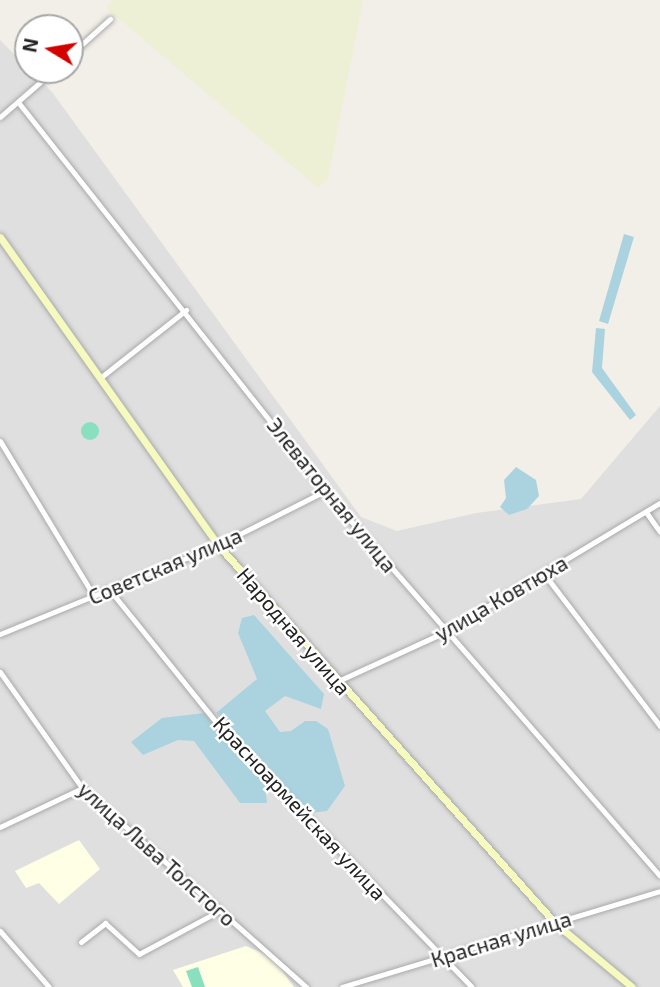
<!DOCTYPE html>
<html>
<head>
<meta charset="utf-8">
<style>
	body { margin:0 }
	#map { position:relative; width:660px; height:987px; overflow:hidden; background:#f2efe9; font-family:"Exo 2",sans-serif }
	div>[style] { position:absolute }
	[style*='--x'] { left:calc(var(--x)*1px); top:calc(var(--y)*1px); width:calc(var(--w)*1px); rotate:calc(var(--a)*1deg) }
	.residential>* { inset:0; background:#e0dfdf }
	.education>* { inset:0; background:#ffffe5 }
	.farmland>* { inset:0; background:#eef0d5 }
	.pitch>* { inset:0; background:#88e0be }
	.round { border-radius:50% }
	.water>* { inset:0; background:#aad3df }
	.roads { filter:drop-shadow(0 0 2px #a9a9a9) drop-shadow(0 0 2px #a9a9a9) }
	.street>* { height:5px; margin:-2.5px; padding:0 2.5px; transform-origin:2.5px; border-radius:2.5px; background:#fff }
	.secondary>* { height:7px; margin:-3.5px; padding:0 3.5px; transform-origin:3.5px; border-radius:3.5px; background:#f7fabf }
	span { translate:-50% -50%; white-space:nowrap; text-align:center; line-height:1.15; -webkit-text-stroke:5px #fff; paint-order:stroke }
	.street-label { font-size:21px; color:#222 }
	.north { position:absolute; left:14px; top:14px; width:70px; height:70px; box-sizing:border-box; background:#fff; border:2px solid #a7a7a7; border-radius:50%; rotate:281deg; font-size:19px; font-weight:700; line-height:28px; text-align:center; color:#222 }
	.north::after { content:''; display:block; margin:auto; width:24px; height:32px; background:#d40000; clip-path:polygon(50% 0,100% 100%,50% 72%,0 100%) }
</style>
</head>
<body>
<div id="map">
	<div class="residential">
		<i style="clip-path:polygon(0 40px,52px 92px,361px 517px,397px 531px,476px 513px,581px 499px,660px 406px,660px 987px,0 987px)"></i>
	</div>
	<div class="education">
		<i style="clip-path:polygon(79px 840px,100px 869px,59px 904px,39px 883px,26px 888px,15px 871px)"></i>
		<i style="clip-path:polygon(246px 946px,273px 958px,294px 987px,183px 987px,173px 970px)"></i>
	</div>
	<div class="farmland">
		<i style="clip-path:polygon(112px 0,363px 0,328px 179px,318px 188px,106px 8px)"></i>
	</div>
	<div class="pitch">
		<i class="round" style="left:81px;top:422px;width:18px;height:18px"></i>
		<i style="clip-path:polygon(198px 967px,205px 987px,192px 987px,186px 971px)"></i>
	</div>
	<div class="water">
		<i style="clip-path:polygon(624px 234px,634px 237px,608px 324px,599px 321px)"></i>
		<i style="clip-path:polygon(596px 328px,605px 329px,602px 368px,636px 415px,630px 420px,592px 372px)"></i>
		<i style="clip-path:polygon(516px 467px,536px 480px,539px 496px,527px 509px,509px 515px,500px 507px,506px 498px,504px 480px)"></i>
		<i style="clip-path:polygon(254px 615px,324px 694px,321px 709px,285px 696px,265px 711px,280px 732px,291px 731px,305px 721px,316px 721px,328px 729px,345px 786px,327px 811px,311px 813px,302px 806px,216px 713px,257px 679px,238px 633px,242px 618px)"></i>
		<i style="clip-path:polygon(204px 713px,265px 784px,267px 803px,240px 803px,194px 741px,178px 740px,143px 755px,131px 742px,162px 718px)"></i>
	</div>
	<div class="roads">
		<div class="street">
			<i style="--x:70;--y:55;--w:54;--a:-42"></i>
			<i style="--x:18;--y:102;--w:496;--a:51.7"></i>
			<i style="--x:325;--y:491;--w:510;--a:48.97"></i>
			<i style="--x:0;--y:117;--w:72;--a:-41"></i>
			<i style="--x:100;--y:378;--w:110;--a:-38.3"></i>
			<i style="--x:0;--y:441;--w:181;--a:58.8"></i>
			<i style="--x:646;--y:512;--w:24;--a:55"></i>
			<i style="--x:545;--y:575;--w:190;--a:52.7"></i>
			<i style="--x:109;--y:589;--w:176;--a:51.2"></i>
			<i style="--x:219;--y:726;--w:363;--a:45.9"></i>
			<i style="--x:0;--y:634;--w:235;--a:-22.2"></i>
			<i style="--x:218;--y:545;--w:120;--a:-26.8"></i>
			<i style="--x:0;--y:672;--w:142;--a:54.7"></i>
			<i style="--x:82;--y:788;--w:300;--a:41.6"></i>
			<i style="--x:338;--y:681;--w:118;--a:-24.6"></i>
			<i style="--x:445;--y:632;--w:251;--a:-31"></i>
			<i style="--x:0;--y:827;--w:91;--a:-25.4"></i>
			<i style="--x:0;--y:931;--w:74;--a:48.8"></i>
			<i style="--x:81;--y:942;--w:31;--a:-38"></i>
			<i style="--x:105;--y:923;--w:46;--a:42.4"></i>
			<i style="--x:139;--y:954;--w:91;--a:-28.3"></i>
			<i style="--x:342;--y:987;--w:332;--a:-16.8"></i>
		</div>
		<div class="secondary">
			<i style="--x:0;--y:237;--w:377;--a:54.7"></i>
			<i style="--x:218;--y:545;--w:506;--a:48.28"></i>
			<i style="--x:555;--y:923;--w:100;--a:39.7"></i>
		</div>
	</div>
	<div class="street-label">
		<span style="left:332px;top:495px;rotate:51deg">Элеваторная улица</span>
		<span style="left:165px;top:566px;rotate:-23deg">Советская улица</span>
		<span style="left:501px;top:598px;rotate:-30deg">улица Ковтюха</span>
		<span style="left:294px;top:631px;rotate:49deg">Народная улица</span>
		<span style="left:300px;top:808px;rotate:47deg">Красноармейская улица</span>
		<span style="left:157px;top:854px;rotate:42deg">улица Льва Толстого</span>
		<span style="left:501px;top:939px;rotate:-17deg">Красная улица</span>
	</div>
	<div class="north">N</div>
</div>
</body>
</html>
